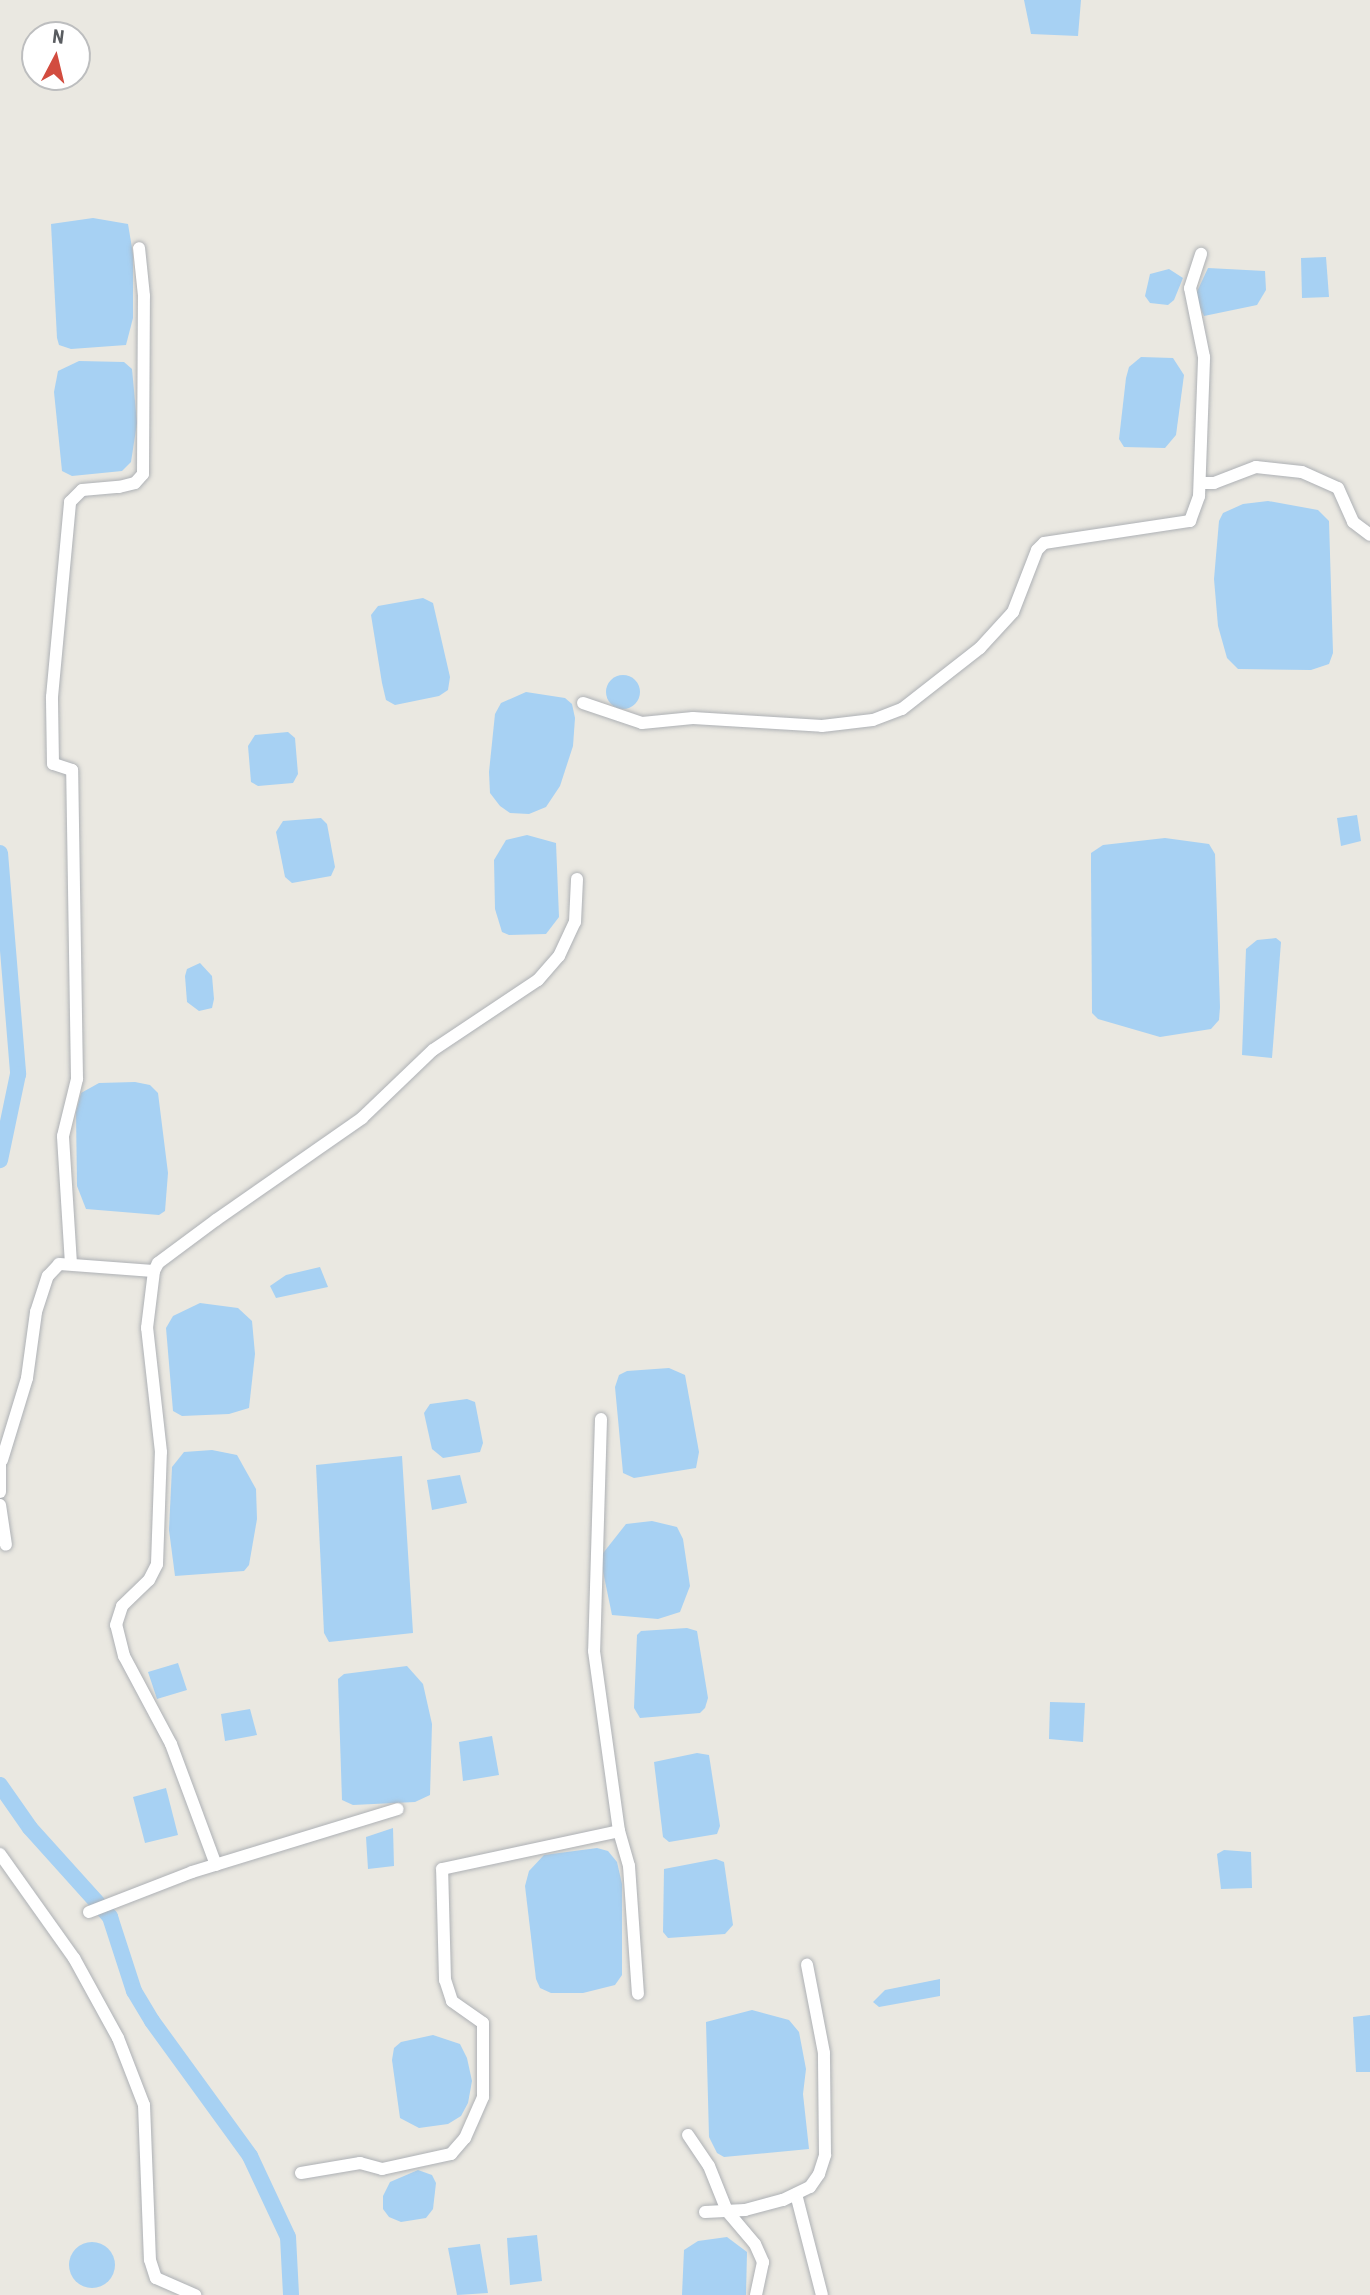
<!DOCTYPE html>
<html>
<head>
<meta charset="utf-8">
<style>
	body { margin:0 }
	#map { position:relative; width:1370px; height:2295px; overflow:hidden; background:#eae8e1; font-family:"Roboto Condensed",sans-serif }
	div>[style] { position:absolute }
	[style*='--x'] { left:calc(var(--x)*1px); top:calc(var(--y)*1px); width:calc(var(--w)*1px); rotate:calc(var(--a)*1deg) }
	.water>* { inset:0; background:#a7d1f3 }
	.round { border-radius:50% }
	.canal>* { height:16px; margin:-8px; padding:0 8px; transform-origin:8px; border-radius:8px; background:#a7d1f3 }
	.roads { filter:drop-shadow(0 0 2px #aeb1b5) drop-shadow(0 0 2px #aeb1b5) }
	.minor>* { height:12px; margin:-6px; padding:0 6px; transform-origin:6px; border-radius:6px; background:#fff }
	span { translate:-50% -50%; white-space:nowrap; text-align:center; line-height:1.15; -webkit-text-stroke:5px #fff; paint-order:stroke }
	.north { position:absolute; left:21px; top:21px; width:70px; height:70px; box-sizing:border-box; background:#fff; border:2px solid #bdbebf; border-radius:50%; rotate:7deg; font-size:19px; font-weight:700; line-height:28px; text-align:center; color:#595c60 }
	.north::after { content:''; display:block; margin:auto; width:24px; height:32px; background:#d24c3f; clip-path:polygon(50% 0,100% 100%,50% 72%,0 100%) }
</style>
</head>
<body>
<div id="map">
	<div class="water">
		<i style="clip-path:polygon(1024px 0,1081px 0,1078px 36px,1031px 34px)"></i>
		<i style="clip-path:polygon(93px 218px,128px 224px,133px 254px,133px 318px,126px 345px,71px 349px,59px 345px,57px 338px,51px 224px)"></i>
		<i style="clip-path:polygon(1326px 257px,1329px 297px,1302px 298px,1301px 258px)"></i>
		<i style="clip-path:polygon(1208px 268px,1265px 271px,1266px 290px,1257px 305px,1204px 316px,1195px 296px)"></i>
		<i style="clip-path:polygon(1169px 269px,1183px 278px,1174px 300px,1168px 305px,1150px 303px,1145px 296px,1150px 274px)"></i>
		<i style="clip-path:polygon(1141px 357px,1173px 358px,1184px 375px,1176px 435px,1165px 448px,1124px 447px,1119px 439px,1126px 378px,1129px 367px)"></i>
		<i style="clip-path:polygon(79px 361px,124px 362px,132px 369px,137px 423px,131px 462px,122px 471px,72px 476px,62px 471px,54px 392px,58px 371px)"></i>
		<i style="clip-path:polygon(1268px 501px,1318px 510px,1329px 521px,1333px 653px,1329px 664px,1311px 670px,1238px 669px,1227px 658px,1218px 626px,1214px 579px,1219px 521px,1223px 513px,1243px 504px)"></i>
		<i style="clip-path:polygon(423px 598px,433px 603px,450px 677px,448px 690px,439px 696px,395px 705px,386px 700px,382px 683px,371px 615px,378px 606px)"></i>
		<i class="round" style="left:606px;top:675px;width:34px;height:34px"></i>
		<i style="clip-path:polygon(526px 692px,565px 698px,572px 704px,575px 718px,573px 746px,560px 786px,546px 807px,529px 814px,510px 813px,500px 806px,490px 793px,489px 772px,495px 714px,501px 703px)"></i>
		<i style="clip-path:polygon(288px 732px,295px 738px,298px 774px,293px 783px,258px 786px,251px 782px,248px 746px,255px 735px)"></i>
		<i style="clip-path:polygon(1357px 815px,1361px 841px,1341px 846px,1337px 818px)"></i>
		<i style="clip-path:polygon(321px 818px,327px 824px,335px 867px,331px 876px,292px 883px,285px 877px,276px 832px,283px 821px)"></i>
		<i style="clip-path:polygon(527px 835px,556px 843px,559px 917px,546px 934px,509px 935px,502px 932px,495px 909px,494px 860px,506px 840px)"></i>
		<i style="clip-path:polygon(1165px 838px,1209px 844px,1215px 854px,1220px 1007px,1219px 1020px,1211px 1029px,1160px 1037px,1098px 1019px,1092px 1013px,1091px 869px,1091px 853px,1103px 845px)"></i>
		<i style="clip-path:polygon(1276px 938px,1281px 942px,1272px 1058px,1242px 1055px,1246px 949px,1257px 940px)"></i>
		<i style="clip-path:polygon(200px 963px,212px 976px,214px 999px,212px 1008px,199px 1011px,187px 1002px,185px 976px,187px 969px)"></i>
		<i style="clip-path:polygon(135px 1082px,150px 1085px,158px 1093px,168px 1173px,165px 1211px,159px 1215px,86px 1209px,77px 1186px,76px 1112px,81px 1093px,99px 1083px)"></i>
		<i style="clip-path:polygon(320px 1267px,328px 1287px,276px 1298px,270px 1286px,286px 1275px)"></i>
		<i style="clip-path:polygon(200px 1303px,238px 1308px,252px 1321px,255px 1354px,249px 1408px,229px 1414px,182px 1416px,173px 1411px,166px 1328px,173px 1316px)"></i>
		<i style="clip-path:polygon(669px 1368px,685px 1375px,699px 1452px,696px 1468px,634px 1478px,623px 1473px,615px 1387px,619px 1375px,627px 1371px)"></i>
		<i style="clip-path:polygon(467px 1399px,475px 1402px,483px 1443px,480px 1452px,443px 1458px,432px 1449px,424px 1413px,430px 1404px)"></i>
		<i style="clip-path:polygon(212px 1450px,237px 1455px,256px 1489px,257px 1519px,249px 1565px,244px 1571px,175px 1576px,169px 1530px,172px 1467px,184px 1452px)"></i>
		<i style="clip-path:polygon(402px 1456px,413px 1633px,329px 1642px,324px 1633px,316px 1465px)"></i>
		<i style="clip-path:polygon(460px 1475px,467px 1503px,432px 1510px,427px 1480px)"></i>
		<i style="clip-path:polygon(652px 1521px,677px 1527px,683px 1539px,690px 1586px,680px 1612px,658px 1619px,612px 1615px,600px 1557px,626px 1524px)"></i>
		<i style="clip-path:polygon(687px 1628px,697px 1631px,708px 1698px,705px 1708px,700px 1713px,640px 1718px,634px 1708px,637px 1635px,641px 1631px)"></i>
		<i style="clip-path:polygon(178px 1663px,187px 1690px,157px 1699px,148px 1672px)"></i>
		<i style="clip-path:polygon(407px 1666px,423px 1684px,432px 1724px,430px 1795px,415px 1802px,353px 1805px,342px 1800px,338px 1679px,344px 1674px)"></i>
		<i style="clip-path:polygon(1050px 1702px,1085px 1703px,1083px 1742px,1049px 1739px)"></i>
		<i style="clip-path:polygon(250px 1709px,257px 1735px,225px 1741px,221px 1714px)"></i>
		<i style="clip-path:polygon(492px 1736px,499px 1775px,463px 1781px,459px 1742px)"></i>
		<i style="clip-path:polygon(697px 1753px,709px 1755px,720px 1826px,717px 1834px,669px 1842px,663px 1837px,654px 1762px)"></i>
		<i style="clip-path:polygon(166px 1788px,178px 1835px,145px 1843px,133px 1797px)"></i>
		<i style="clip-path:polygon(393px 1828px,394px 1866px,368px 1869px,366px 1837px)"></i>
		<i style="clip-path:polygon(597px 1848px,608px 1851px,617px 1862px,622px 1884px,622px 1975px,615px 1985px,583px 1993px,551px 1993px,540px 1988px,536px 1979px,525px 1886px,529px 1871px,544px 1855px)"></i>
		<i style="clip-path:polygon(1224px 1850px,1251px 1852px,1252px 1888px,1221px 1889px,1217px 1854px)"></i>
		<i style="clip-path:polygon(716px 1859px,724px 1862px,733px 1925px,725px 1934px,668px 1938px,663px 1932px,664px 1869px)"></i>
		<i style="clip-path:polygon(940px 1979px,940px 1996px,879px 2007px,873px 2002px,885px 1990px)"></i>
		<i style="clip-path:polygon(752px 2010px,789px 2020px,799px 2032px,806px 2069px,803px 2094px,809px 2149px,724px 2157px,717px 2153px,709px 2137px,706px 2022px)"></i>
		<i style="clip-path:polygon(1370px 2015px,1370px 2072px,1356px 2072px,1353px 2017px)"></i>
		<i style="clip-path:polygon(433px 2035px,460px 2044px,467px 2058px,472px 2081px,468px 2103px,461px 2116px,448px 2124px,419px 2128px,400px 2118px,392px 2060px,394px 2048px,401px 2042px)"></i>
		<i style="clip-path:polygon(418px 2170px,432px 2175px,436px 2183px,433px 2209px,426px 2218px,401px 2222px,389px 2217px,383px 2209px,383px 2196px,390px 2182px)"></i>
		<i style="clip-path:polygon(537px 2235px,542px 2281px,510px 2285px,507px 2238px)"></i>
		<i style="clip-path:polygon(727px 2237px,747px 2252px,746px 2295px,682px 2295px,684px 2250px,698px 2241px)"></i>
		<i class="round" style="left:69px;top:2242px;width:46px;height:46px"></i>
		<i style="clip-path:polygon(480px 2244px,488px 2293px,457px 2295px,448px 2248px)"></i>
	</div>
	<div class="canal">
		<i style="--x:0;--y:853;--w:222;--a:85.3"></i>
		<i style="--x:18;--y:1074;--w:88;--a:101.8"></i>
		<i style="--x:0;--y:1785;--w:52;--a:55.1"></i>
		<i style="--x:30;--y:1828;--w:120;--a:48"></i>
		<i style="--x:110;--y:1917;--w:78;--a:72"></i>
		<i style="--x:134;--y:1991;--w:35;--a:59"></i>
		<i style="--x:152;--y:2021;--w:167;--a:54"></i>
		<i style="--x:250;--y:2156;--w:89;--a:64.9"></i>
		<i style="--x:288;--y:2237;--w:58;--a:87"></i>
	</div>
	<div class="roads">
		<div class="minor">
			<i style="--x:1200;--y:483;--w:14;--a:0"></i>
			<i style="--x:1214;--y:483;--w:45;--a:-20.9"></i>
			<i style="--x:1256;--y:467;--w:46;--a:6.2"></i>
			<i style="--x:1302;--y:472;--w:39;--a:24"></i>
			<i style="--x:1338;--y:488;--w:37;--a:66"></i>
			<i style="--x:1353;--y:522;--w:21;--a:37"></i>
			<i style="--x:583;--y:703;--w:62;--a:18.7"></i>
			<i style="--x:642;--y:723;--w:51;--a:-5.6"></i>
			<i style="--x:693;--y:718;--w:129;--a:3.5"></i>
			<i style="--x:822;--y:726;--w:51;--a:-6.7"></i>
			<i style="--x:873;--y:720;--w:31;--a:-21"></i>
			<i style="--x:902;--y:709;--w:99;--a:-38"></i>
			<i style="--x:980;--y:648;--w:49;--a:-47.5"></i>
			<i style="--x:1013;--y:612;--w:66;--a:-68.8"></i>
			<i style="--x:1037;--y:550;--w:10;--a:-45"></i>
			<i style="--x:1044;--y:543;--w:148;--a:-8.6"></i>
			<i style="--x:1190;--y:521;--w:27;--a:-70"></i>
			<i style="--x:1199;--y:496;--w:139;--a:-87.9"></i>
			<i style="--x:1204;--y:357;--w:70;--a:-101.5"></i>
			<i style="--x:1190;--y:288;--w:36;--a:-72"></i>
			<i style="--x:71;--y:1264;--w:128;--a:-93.6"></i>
			<i style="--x:63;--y:1136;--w:59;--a:-76.2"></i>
			<i style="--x:77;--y:1079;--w:309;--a:-90.9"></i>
			<i style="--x:72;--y:770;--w:20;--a:-162"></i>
			<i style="--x:53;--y:764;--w:67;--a:-90.9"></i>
			<i style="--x:52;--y:697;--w:196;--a:-84.7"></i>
			<i style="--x:70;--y:502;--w:17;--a:-45"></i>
			<i style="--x:82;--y:490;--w:37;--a:-5"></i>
			<i style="--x:119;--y:487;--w:16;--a:-14"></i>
			<i style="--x:135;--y:483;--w:12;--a:-48"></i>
			<i style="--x:143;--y:474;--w:178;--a:-89.7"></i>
			<i style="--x:144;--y:296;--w:48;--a:-95.9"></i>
			<i style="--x:601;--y:1419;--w:232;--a:91.7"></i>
			<i style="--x:594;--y:1651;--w:182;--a:82.1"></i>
			<i style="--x:619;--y:1831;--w:36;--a:74"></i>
			<i style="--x:629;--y:1866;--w:128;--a:86"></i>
			<i style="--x:0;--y:1459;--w:33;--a:90"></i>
			<i style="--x:2;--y:1460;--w:86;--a:-73"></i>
			<i style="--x:27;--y:1378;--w:67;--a:-82.2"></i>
			<i style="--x:36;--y:1312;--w:38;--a:-72"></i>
			<i style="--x:48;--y:1276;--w:16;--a:-47"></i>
			<i style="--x:59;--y:1264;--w:95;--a:4.2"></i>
			<i style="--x:0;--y:1505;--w:40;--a:81.5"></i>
			<i style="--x:0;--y:1854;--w:128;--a:54.6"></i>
			<i style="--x:74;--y:1958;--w:91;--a:61.2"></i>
			<i style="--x:118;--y:2038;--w:72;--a:68.8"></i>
			<i style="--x:144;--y:2105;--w:155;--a:87.8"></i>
			<i style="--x:150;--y:2260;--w:19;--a:72"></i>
			<i style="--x:156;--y:2278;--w:43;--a:23.6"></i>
			<i style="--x:216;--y:1865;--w:129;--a:-110.4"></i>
			<i style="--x:171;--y:1744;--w:100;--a:-118.1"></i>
			<i style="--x:124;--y:1656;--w:32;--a:-104"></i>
			<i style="--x:116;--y:1625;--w:20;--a:-72"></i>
			<i style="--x:122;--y:1606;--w:37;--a:-44"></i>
			<i style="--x:149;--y:1580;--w:18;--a:-63"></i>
			<i style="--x:157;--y:1564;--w:112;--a:-88"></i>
			<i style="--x:161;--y:1452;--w:125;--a:-96.4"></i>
			<i style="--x:147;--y:1328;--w:57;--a:-83"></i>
			<i style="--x:154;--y:1271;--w:9;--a:-63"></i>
			<i style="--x:158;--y:1263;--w:72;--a:-36.6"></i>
			<i style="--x:216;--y:1220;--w:178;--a:-34.9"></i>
			<i style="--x:362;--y:1118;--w:98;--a:-43.8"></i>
			<i style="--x:433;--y:1050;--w:126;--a:-33.7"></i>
			<i style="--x:538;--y:980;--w:32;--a:-49"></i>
			<i style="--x:559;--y:956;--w:38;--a:-65"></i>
			<i style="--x:575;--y:922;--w:43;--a:-87.3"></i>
			<i style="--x:89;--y:1912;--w:110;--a:-21.2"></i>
			<i style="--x:192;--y:1872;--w:215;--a:-17"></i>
			<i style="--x:688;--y:2135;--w:37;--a:56"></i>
			<i style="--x:709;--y:2166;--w:48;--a:68.2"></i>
			<i style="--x:727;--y:2211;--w:43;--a:49.7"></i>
			<i style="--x:755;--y:2244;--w:20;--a:66"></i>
			<i style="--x:763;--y:2262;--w:34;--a:102"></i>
			<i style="--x:301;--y:2173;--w:60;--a:-9.6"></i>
			<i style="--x:360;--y:2163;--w:23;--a:15"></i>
			<i style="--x:382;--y:2169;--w:71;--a:-12.3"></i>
			<i style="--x:451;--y:2154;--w:21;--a:-49"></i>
			<i style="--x:465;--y:2138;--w:45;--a:-66.3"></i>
			<i style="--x:483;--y:2097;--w:74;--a:-90"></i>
			<i style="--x:483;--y:2023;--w:38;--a:-145"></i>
			<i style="--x:452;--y:2001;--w:22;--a:-108"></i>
			<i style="--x:445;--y:1980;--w:111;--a:-91.5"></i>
			<i style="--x:442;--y:1869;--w:181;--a:-12.1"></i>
			<i style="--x:796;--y:2194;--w:104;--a:75.6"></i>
			<i style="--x:705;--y:2212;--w:40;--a:-2.9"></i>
			<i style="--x:745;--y:2210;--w:39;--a:-15"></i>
			<i style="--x:783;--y:2200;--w:30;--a:-26"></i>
			<i style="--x:810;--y:2187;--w:16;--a:-55"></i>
			<i style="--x:819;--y:2174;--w:20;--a:-72"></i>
			<i style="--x:825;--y:2155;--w:102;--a:-90.6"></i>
			<i style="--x:824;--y:2053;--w:90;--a:-100.9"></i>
		</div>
	</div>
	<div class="north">N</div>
</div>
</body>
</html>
